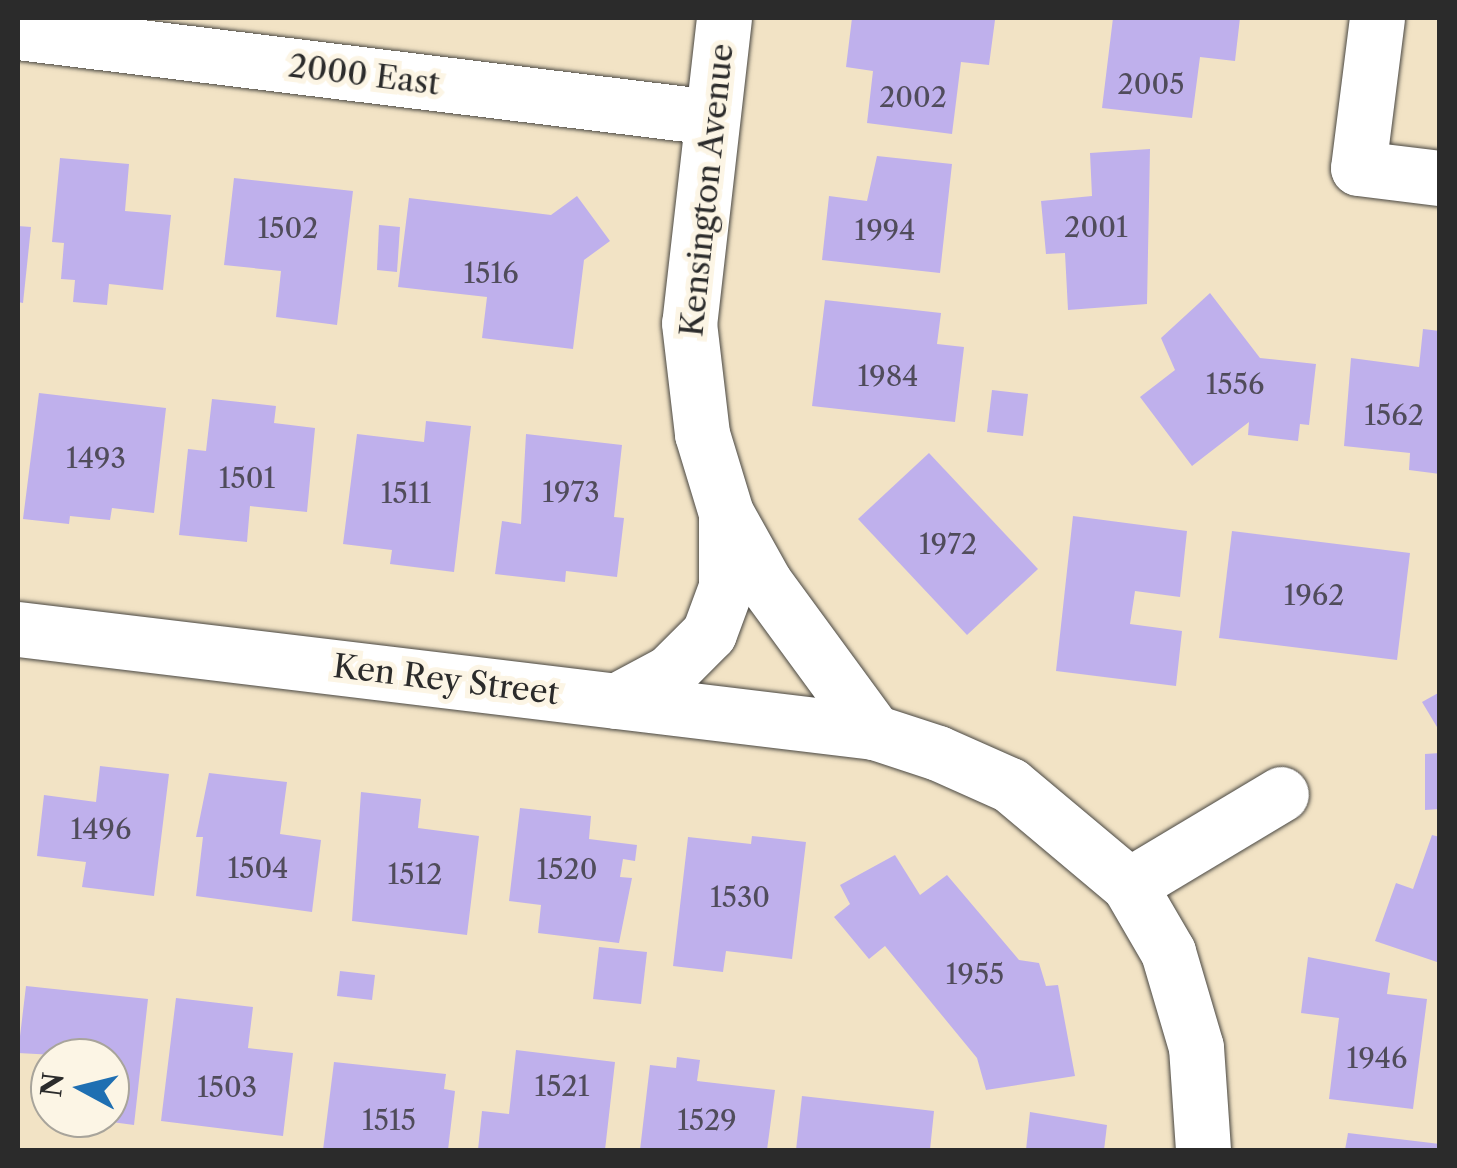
<!DOCTYPE html>
<html>
<head>
<meta charset="utf-8">
<style>
	body { margin:0 }
	#map { position:relative; width:1457px; height:1168px; overflow:hidden; background:#f2e3c5; font-family:"Libre Caslon Text",serif }
	div>[style] { position:absolute }
	[style*='--x'] { left:calc(var(--x)*1px); top:calc(var(--y)*1px); width:calc(var(--w)*1px); rotate:calc(var(--a)*1deg) }
	.building>* { inset:0; background:#bfb0ec }
	.roads { filter:drop-shadow(0 0 2px #494742) drop-shadow(0 0 2px #494742) }
	.street>* { height:55px; margin:-27.5px; padding:0 27.5px; transform-origin:27.5px; border-radius:27.5px; background:#fff }
	span { translate:-50% -50%; white-space:nowrap; text-align:center; line-height:1.15; -webkit-text-stroke:10px #fcf5e5; paint-order:stroke }
	.number-label { font-size:28px; color:#504c5b }
	.number-label span { -webkit-text-stroke-width:0 }
	.street-label { font-size:32px; color:#2b2b2b }
	.frame { position:absolute; inset:0; border:20px solid #2b2b2b; pointer-events:none }
	.north { position:absolute; left:30px; top:1038px; width:100px; height:100px; box-sizing:border-box; background:#fcf5e5; border:2px solid #a8a49b; border-radius:50%; rotate:277deg; font-size:28px; font-weight:700; line-height:40px; text-align:center; color:#2b2b2b }
	.north::after { content:''; display:block; margin:auto; width:35px; height:45px; background:#1f6fb2; clip-path:polygon(50% 0,100% 100%,50% 72%,0 100%) }
</style>
</head>
<body>
<div id="map">
	<div class="building">
		<i style="clip-path:polygon(852px 18px,995px 20px,989px 65px,961px 62px,952px 134px,867px 123px,873px 71px,846px 67px)"></i>
		<i style="clip-path:polygon(1113px 18px,1240px 18px,1235px 61px,1200px 57px,1192px 118px,1102px 108px)"></i>
		<i style="clip-path:polygon(1150px 149px,1147px 304px,1068px 310px,1065px 253px,1046px 254px,1041px 201px,1092px 196px,1090px 153px)"></i>
		<i style="clip-path:polygon(877px 156px,952px 164px,940px 273px,822px 260px,829px 196px,867px 201px)"></i>
		<i style="clip-path:polygon(60px 158px,129px 164px,125px 211px,171px 215px,163px 290px,109px 284px,107px 305px,73px 302px,75px 280px,61px 279px,64px 243px,52px 242px)"></i>
		<i style="clip-path:polygon(234px 178px,353px 191px,337px 325px,276px 317px,281px 271px,224px 265px)"></i>
		<i style="clip-path:polygon(577px 196px,610px 241px,584px 260px,573px 349px,482px 338px,487px 297px,398px 287px,409px 198px,551px 215px)"></i>
		<i style="clip-path:polygon(379px 225px,400px 227px,397px 272px,377px 270px)"></i>
		<i style="clip-path:polygon(18px 226px,31px 227px,23px 303px,18px 302px)"></i>
		<i style="clip-path:polygon(1210px 293px,1260px 358px,1316px 364px,1309px 425px,1300px 424px,1298px 441px,1248px 435px,1249px 422px,1192px 466px,1140px 397px,1175px 370px,1161px 338px)"></i>
		<i style="clip-path:polygon(825px 300px,941px 313px,937px 344px,964px 347px,955px 422px,812px 406px)"></i>
		<i style="clip-path:polygon(1423px 329px,1440px 331px,1440px 474px,1409px 470px,1410px 453px,1344px 446px,1351px 358px,1419px 367px)"></i>
		<i style="clip-path:polygon(992px 390px,1028px 394px,1023px 436px,987px 432px)"></i>
		<i style="clip-path:polygon(39px 393px,166px 408px,154px 513px,112px 508px,110px 520px,70px 516px,69px 524px,23px 519px)"></i>
		<i style="clip-path:polygon(212px 399px,276px 406px,274px 423px,315px 428px,307px 512px,250px 506px,247px 542px,179px 535px,188px 449px,206px 451px)"></i>
		<i style="clip-path:polygon(426px 421px,471px 426px,454px 572px,390px 564px,392px 550px,343px 544px,357px 434px,424px 442px)"></i>
		<i style="clip-path:polygon(526px 434px,622px 445px,614px 517px,624px 518px,617px 577px,566px 571px,565px 582px,495px 574px,502px 521px,521px 524px)"></i>
		<i style="clip-path:polygon(929px 453px,1038px 569px,967px 635px,858px 519px)"></i>
		<i style="clip-path:polygon(1073px 516px,1187px 531px,1180px 597px,1135px 591px,1130px 624px,1182px 631px,1176px 686px,1056px 671px)"></i>
		<i style="clip-path:polygon(1232px 531px,1410px 553px,1397px 660px,1219px 638px)"></i>
		<i style="clip-path:polygon(1440px 692px,1440px 732px,1422px 702px)"></i>
		<i style="clip-path:polygon(1440px 753px,1440px 809px,1425px 810px,1425px 754px)"></i>
		<i style="clip-path:polygon(100px 766px,169px 774px,154px 896px,82px 887px,86px 862px,37px 856px,44px 795px,96px 802px)"></i>
		<i style="clip-path:polygon(209px 773px,287px 782px,280px 834px,321px 840px,312px 912px,196px 896px,203px 837px,196px 837px)"></i>
		<i style="clip-path:polygon(361px 792px,421px 799px,418px 828px,479px 836px,467px 935px,352px 921px)"></i>
		<i style="clip-path:polygon(520px 808px,591px 816px,589px 839px,637px 845px,635px 861px,623px 859px,620px 877px,632px 878px,619px 943px,538px 933px,541px 905px,509px 901px)"></i>
		<i style="clip-path:polygon(1432px 835px,1440px 837px,1440px 963px,1375px 941px,1396px 883px,1413px 889px)"></i>
		<i style="clip-path:polygon(752px 836px,806px 842px,792px 959px,726px 951px,723px 972px,673px 966px,688px 837px,751px 844px)"></i>
		<i style="clip-path:polygon(895px 855px,920px 895px,947px 875px,1019px 960px,1039px 963px,1046px 986px,1058px 985px,1075px 1076px,986px 1090px,977px 1058px,885px 946px,869px 959px,834px 917px,850px 904px,840px 885px)"></i>
		<i style="clip-path:polygon(599px 947px,647px 952px,641px 1004px,593px 999px)"></i>
		<i style="clip-path:polygon(1308px 957px,1390px 973px,1387px 994px,1427px 999px,1413px 1109px,1329px 1099px,1339px 1018px,1301px 1013px)"></i>
		<i style="clip-path:polygon(340px 971px,375px 975px,372px 1000px,337px 996px)"></i>
		<i style="clip-path:polygon(26px 986px,148px 999px,134px 1125px,97px 1120px,110px 1118px,110px 1058px,18px 1053px)"></i>
		<i style="clip-path:polygon(176px 998px,253px 1007px,248px 1048px,293px 1053px,283px 1136px,161px 1121px)"></i>
		<i style="clip-path:polygon(516px 1050px,615px 1062px,605px 1150px,478px 1150px,482px 1111px,509px 1114px)"></i>
		<i style="clip-path:polygon(677px 1057px,700px 1060px,697px 1081px,775px 1090px,767px 1150px,640px 1150px,650px 1065px,676px 1068px)"></i>
		<i style="clip-path:polygon(334px 1062px,446px 1074px,444px 1089px,455px 1091px,448px 1150px,323px 1150px)"></i>
		<i style="clip-path:polygon(802px 1096px,934px 1111px,930px 1150px,796px 1150px)"></i>
		<i style="clip-path:polygon(1030px 1112px,1107px 1125px,1104px 1150px,1026px 1150px)"></i>
		<i style="clip-path:polygon(1348px 1133px,1440px 1144px,1440px 1150px,1345px 1150px)"></i>
	</div>
	<div class="roads">
		<div class="street">
			<i style="--x:724;--y:18;--w:307;--a:96.5"></i>
			<i style="--x:689;--y:323;--w:112;--a:83.3"></i>
			<i style="--x:702;--y:434;--w:83;--a:73.1"></i>
			<i style="--x:726;--y:513;--w:80;--a:60.9"></i>
			<i style="--x:765;--y:583;--w:185;--a:53.8"></i>
			<i style="--x:1377;--y:18;--w:151;--a:97.2"></i>
			<i style="--x:1358;--y:168;--w:83;--a:7"></i>
			<i style="--x:18;--y:32;--w:698;--a:6.99"></i>
			<i style="--x:18;--y:629;--w:862;--a:6.86"></i>
			<i style="--x:874;--y:732;--w:67;--a:18.2"></i>
			<i style="--x:938;--y:753;--w:79;--a:24"></i>
			<i style="--x:1010;--y:785;--w:155;--a:40"></i>
			<i style="--x:1129;--y:885;--w:78;--a:59.8"></i>
			<i style="--x:1168;--y:952;--w:99;--a:73.6"></i>
			<i style="--x:1196;--y:1047;--w:103;--a:86.1"></i>
			<i style="--x:616;--y:701;--w:61;--a:-28.2"></i>
			<i style="--x:670;--y:672;--w:55;--a:-45"></i>
			<i style="--x:709;--y:633;--w:49;--a:-69.7"></i>
			<i style="--x:726;--y:587;--w:71;--a:-90"></i>
			<i style="--x:1129;--y:885;--w:177;--a:-30.9"></i>
		</div>
	</div>
	<div class="number-label">
		<span style="left:1151px;top:84px">2005</span>
		<span style="left:913px;top:97px">2002</span>
		<span style="left:1096px;top:227px">2001</span>
		<span style="left:288px;top:228px">1502</span>
		<span style="left:885px;top:230px">1994</span>
		<span style="left:491px;top:273px">1516</span>
		<span style="left:888px;top:376px">1984</span>
		<span style="left:1235px;top:384px">1556</span>
		<span style="left:1394px;top:415px">1562</span>
		<span style="left:96px;top:458px">1493</span>
		<span style="left:247px;top:478px">1501</span>
		<span style="left:571px;top:492px">1973</span>
		<span style="left:406px;top:493px">1511</span>
		<span style="left:948px;top:544px">1972</span>
		<span style="left:1314px;top:595px">1962</span>
		<span style="left:101px;top:829px">1496</span>
		<span style="left:258px;top:868px">1504</span>
		<span style="left:567px;top:869px">1520</span>
		<span style="left:415px;top:874px">1512</span>
		<span style="left:740px;top:897px">1530</span>
		<span style="left:975px;top:974px">1955</span>
		<span style="left:1377px;top:1058px">1946</span>
		<span style="left:562px;top:1086px">1521</span>
		<span style="left:227px;top:1087px">1503</span>
		<span style="left:389px;top:1120px">1515</span>
		<span style="left:707px;top:1120px">1529</span>
	</div>
	<div class="street-label">
		<span style="left:364px;top:75px;rotate:7deg">2000 East</span>
		<span style="left:707px;top:190px;rotate:-84deg">Kensington Avenue</span>
		<span style="left:446px;top:680px;rotate:7deg">Ken Rey Street</span>
	</div>
	<div class="frame"></div>
	<div class="north">N</div>
</div>
</body>
</html>
